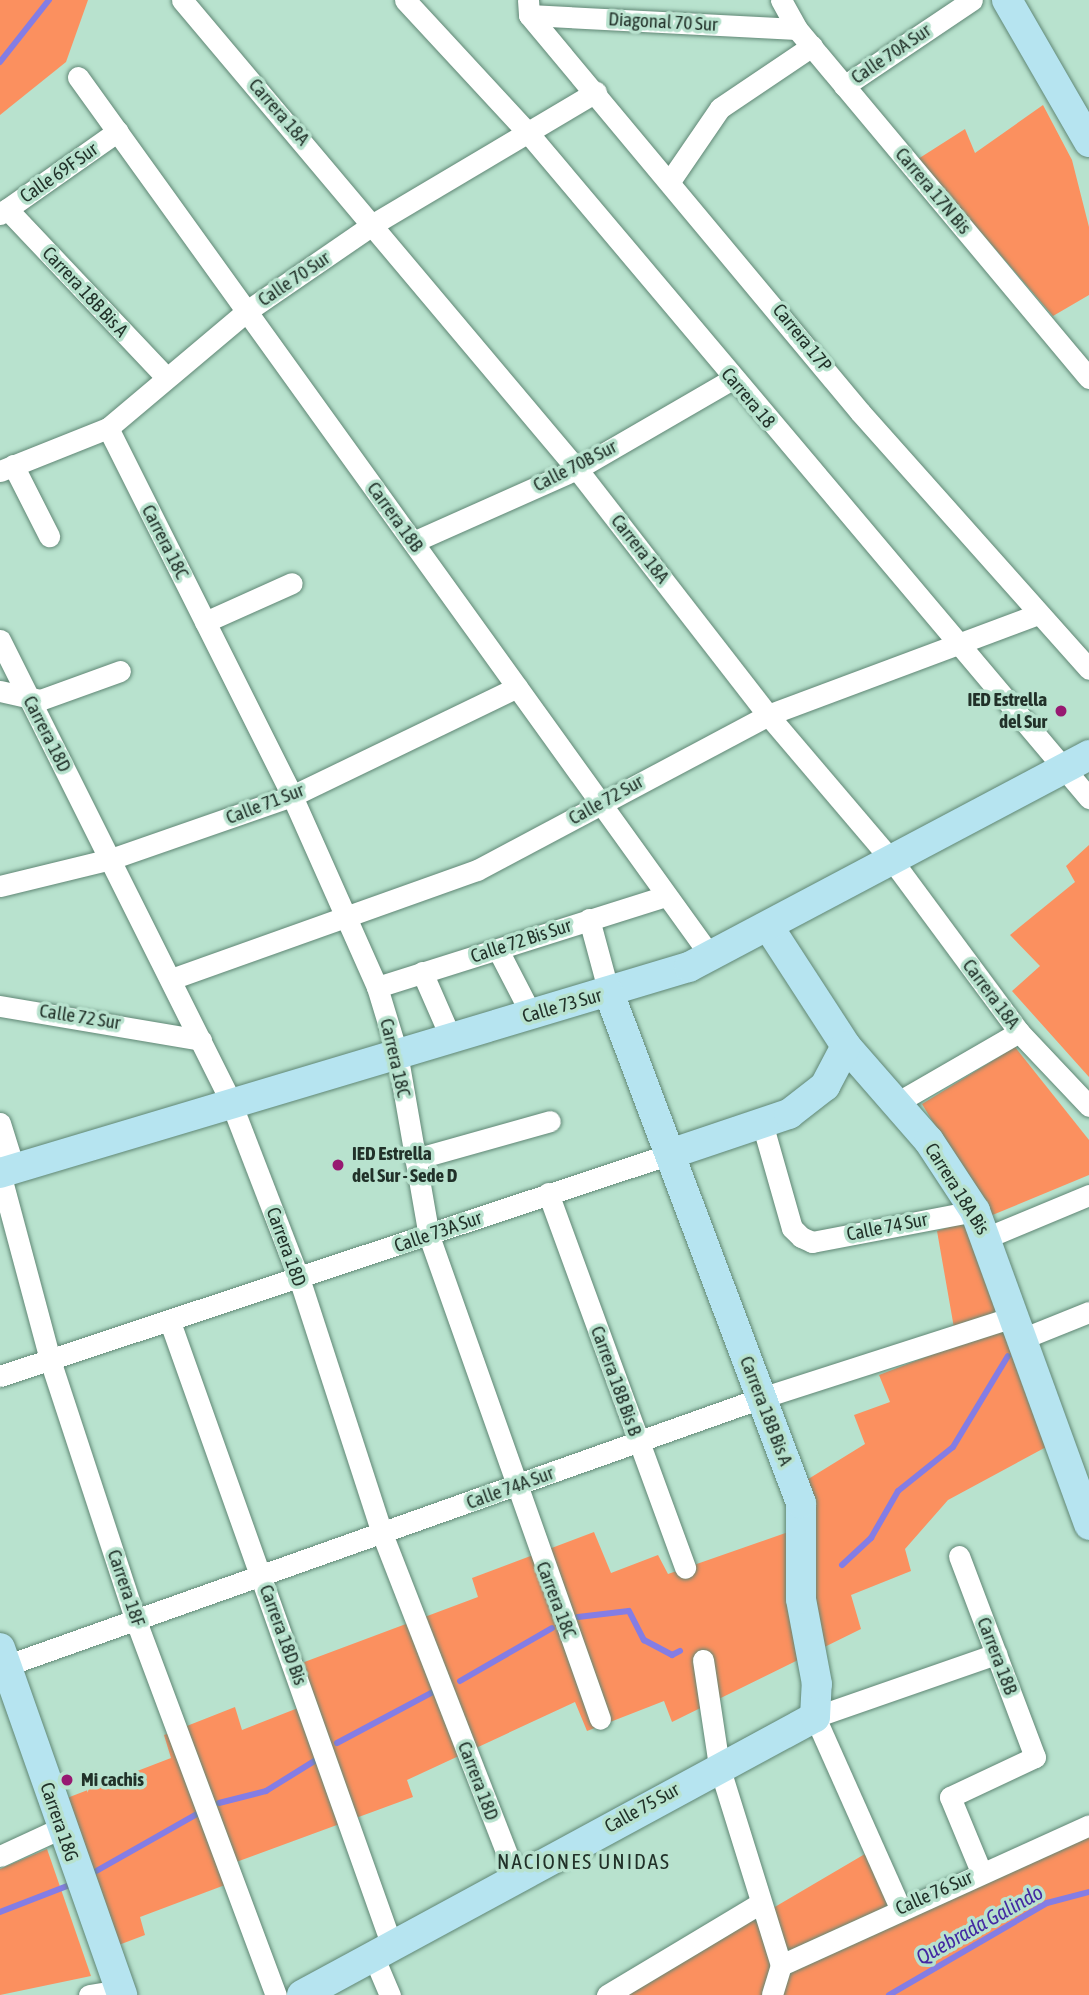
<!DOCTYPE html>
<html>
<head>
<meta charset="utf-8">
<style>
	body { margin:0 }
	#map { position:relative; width:1089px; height:1995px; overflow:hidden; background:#b8e2ce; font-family:"Asap Condensed",sans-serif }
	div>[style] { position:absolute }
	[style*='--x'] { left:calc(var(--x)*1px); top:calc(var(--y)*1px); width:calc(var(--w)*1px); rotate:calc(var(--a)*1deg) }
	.green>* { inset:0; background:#fb905f }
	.stream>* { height:6px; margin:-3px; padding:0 3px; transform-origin:3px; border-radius:3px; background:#847de4 }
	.roads { filter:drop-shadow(0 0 2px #608775) drop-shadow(0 0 2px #608775) }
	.street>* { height:21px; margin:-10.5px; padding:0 10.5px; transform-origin:10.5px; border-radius:10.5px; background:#fff }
	.secondary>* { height:30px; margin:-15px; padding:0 15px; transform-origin:15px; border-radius:15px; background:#b6e4f0 }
	.dots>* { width:19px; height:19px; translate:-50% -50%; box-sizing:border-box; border:4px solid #b8e2ce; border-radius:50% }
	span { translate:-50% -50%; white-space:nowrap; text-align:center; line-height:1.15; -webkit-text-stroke:7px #b8e2ce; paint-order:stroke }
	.street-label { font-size:19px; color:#213129 }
	.poi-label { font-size:19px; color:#213129; font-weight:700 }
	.right { translate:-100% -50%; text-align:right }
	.left { translate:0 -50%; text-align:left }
	.neighbourhood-label { font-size:21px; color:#213129; letter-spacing:2px }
	.water-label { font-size:21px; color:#4329a2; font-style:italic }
</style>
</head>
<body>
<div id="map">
	<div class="green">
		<i style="clip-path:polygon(0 0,88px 0,66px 62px,0 115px)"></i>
		<i style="clip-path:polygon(1043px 105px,1072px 160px,1089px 227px,1089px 295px,1053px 316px,918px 159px,965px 129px,975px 153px)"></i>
		<i style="clip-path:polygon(1089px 845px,1089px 1077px,1012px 991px,1040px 966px,1010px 935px,1075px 882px,1066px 866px)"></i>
		<i style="clip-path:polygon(1015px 1047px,1089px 1140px,1089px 1175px,990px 1216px,922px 1104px)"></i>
		<i style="clip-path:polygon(967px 1221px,1048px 1446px,948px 1500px,905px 1549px,911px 1571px,851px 1595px,861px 1629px,672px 1722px,664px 1701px,587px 1731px,575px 1702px,407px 1780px,413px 1797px,220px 1868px,225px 1885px,140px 1917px,145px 1935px,116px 1946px,67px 1798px,171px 1758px,164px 1735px,235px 1707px,242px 1730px,298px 1708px,283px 1670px,478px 1597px,472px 1578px,594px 1532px,611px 1573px,658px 1555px,668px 1574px,794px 1530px,784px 1494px,865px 1444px,854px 1415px,890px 1402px,879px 1375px,957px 1345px,937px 1231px)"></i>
		<i style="clip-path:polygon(1089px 1834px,1089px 1995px,625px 1995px,870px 1851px,898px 1914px)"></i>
		<i style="clip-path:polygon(47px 1849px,91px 1976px,0 1995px,0 1869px)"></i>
	</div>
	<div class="stream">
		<i style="--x:0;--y:62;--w:79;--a:-51.7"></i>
		<i style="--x:842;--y:1565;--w:40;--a:-43"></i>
		<i style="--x:871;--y:1538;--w:54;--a:-60.1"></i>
		<i style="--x:898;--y:1491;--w:70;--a:-38.7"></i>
		<i style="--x:953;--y:1447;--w:106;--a:-58.9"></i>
		<i style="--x:578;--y:1617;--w:51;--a:-6.7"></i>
		<i style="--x:629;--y:1611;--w:33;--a:63"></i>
		<i style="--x:644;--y:1640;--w:32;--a:28"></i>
		<i style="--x:672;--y:1655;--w:9;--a:-27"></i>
		<i style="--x:460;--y:1681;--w:106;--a:-29.9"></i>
		<i style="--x:337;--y:1743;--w:111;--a:-28"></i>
		<i style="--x:219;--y:1803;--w:49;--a:-14.3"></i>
		<i style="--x:266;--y:1791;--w:59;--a:-31.8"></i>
		<i style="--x:91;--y:1874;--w:122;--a:-29.5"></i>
		<i style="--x:0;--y:1912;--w:72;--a:-21.2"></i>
		<i style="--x:889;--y:1995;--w:183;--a:-30.2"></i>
		<i style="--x:1047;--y:1903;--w:43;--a:-14.7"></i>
	</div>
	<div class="roads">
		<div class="street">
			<i style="--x:182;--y:0;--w:613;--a:49.9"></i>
			<i style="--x:577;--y:469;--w:311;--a:52.2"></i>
			<i style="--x:768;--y:715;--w:194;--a:49.6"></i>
			<i style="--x:894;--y:863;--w:210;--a:53.5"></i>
			<i style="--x:1019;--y:1032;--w:102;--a:46.6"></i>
			<i style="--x:405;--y:0;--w:183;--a:47.2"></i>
			<i style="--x:529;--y:134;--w:869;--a:49.86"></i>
			<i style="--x:528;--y:0;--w:15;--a:86"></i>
			<i style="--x:529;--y:15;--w:517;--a:50.18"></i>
			<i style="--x:860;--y:412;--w:344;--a:48.3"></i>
			<i style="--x:781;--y:0;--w:33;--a:61"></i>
			<i style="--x:797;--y:29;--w:455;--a:50.1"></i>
			<i style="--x:529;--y:15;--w:268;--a:3"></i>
			<i style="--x:78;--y:77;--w:1085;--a:54.26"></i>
			<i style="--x:844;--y:86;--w:154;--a:-33.9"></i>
			<i style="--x:670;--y:181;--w:88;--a:-55.6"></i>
			<i style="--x:720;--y:108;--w:111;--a:-34"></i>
			<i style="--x:7;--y:209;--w:228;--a:46.6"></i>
			<i style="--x:0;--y:214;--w:144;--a:-35.1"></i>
			<i style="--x:108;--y:428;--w:411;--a:63.4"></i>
			<i style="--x:292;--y:796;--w:209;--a:66"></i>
			<i style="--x:377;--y:987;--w:69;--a:73.1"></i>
			<i style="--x:397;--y:1053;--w:186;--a:80.1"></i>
			<i style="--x:429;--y:1236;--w:512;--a:70.5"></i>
			<i style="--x:13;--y:465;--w:80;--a:63.1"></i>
			<i style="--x:0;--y:471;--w:116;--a:-21.7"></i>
			<i style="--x:108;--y:428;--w:182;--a:-40.1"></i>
			<i style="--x:247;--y:311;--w:155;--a:-34.5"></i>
			<i style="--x:375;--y:223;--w:257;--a:-30.7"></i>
			<i style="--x:413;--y:542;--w:180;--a:-24"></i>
			<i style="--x:577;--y:469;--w:179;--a:-30.1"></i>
			<i style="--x:205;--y:622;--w:95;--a:-24.1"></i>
			<i style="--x:0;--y:640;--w:514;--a:63.43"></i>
			<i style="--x:230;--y:1100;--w:194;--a:68.9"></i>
			<i style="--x:300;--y:1281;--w:268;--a:72"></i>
			<i style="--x:383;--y:1536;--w:367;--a:68.7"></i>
			<i style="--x:0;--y:691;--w:41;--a:12.7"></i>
			<i style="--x:40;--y:700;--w:85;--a:-19.9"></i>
			<i style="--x:0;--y:886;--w:114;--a:-13.7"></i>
			<i style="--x:111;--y:859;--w:192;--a:-19.2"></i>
			<i style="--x:292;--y:796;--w:250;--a:-25.8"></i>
			<i style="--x:589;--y:919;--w:77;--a:74.9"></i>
			<i style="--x:498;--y:950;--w:74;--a:62.7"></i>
			<i style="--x:422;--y:972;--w:70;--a:66.4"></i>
			<i style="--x:171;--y:979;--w:325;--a:-19.6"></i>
			<i style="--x:477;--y:870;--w:330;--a:-28"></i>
			<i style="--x:768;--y:715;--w:288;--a:-20.5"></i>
			<i style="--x:377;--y:987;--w:302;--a:-17.5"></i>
			<i style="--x:0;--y:1006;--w:204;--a:9.6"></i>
			<i style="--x:898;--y:1102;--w:140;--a:-30"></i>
			<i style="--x:0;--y:1123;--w:47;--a:72.7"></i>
			<i style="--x:762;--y:1123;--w:109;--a:74.1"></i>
			<i style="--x:792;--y:1228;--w:13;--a:45"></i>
			<i style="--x:801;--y:1237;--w:12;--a:24"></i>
			<i style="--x:812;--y:1242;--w:166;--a:-10.8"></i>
			<i style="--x:415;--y:1159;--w:140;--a:-15.7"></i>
			<i style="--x:0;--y:1173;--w:194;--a:75"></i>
			<i style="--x:50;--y:1360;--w:275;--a:71.8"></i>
			<i style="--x:136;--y:1621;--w:399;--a:69.5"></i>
			<i style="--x:548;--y:1193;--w:399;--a:69.9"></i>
			<i style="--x:988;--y:1237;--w:109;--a:-22.6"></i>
			<i style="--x:170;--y:1322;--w:665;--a:70.42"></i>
			<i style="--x:1024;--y:1338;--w:70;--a:-21.8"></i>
			<i style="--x:0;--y:1376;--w:706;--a:-18.33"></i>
			<i style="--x:959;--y:1556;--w:215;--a:69.3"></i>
			<i style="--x:1035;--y:1757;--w:94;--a:154.8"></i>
			<i style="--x:950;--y:1797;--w:81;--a:67.5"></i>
			<i style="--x:703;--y:1660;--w:107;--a:81.4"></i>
			<i style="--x:719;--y:1766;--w:208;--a:72.7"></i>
			<i style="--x:781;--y:1965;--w:31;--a:107"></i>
			<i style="--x:5;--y:1666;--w:802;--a:-19.52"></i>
			<i style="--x:761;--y:1398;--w:268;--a:-17.8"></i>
			<i style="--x:0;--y:1856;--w:67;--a:-24.7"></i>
			<i style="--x:900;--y:1908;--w:209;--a:-114"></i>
			<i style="--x:815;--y:1717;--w:192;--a:-19.2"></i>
			<i style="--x:375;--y:1960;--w:38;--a:67"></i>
			<i style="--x:781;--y:1965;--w:338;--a:-24.4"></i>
			<i style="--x:89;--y:1995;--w:31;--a:-9"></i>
			<i style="--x:607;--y:1995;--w:177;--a:-30.9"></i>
		</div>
		<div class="secondary">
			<i style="--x:1007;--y:0;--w:164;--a:60"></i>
			<i style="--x:770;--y:929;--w:140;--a:57"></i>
			<i style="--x:846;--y:1046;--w:126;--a:48.9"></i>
			<i style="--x:929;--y:1141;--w:84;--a:56.7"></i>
			<i style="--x:975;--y:1211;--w:334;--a:70"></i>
			<i style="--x:670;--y:1154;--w:126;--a:-18.6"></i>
			<i style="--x:789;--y:1114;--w:46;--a:-37.9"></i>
			<i style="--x:825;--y:1086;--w:45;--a:-62.3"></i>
			<i style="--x:0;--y:1173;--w:719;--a:-16.65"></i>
			<i style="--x:689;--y:967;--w:453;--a:-27.9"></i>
			<i style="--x:0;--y:1648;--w:368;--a:70.6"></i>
			<i style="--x:302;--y:1995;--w:583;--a:-28.45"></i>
			<i style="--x:815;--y:1717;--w:33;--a:-87"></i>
			<i style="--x:817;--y:1684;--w:86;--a:-100.7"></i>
			<i style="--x:801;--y:1599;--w:96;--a:-90"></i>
			<i style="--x:801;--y:1503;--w:545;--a:-110.63"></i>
		</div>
	</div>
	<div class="dots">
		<i style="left:1061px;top:711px;background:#971971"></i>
		<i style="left:338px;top:1165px;background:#971971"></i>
		<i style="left:67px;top:1780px;background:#971971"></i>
	</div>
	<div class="street-label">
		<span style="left:663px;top:22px;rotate:3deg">Diagonal 70 Sur</span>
		<span style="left:891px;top:54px;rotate:-34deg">Calle 70A Sur</span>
		<span style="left:279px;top:112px;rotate:49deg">Carrera 18A</span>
		<span style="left:59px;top:173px;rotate:-35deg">Calle 69F Sur</span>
		<span style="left:933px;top:191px;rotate:50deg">Carrera 17N Bis</span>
		<span style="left:294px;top:279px;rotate:-34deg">Calle 70 Sur</span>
		<span style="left:85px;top:292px;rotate:47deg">Carrera 18B Bis A</span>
		<span style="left:802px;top:338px;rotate:51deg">Carrera 17P</span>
		<span style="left:748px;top:398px;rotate:50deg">Carrera 18</span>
		<span style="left:575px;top:466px;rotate:-27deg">Calle 70B Sur</span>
		<span style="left:395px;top:517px;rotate:54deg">Carrera 18B</span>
		<span style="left:165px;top:542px;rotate:63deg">Carrera 18C</span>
		<span style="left:640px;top:549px;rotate:52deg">Carrera 18A</span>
		<span style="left:47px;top:734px;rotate:63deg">Carrera 18D</span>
		<span style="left:606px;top:800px;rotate:-29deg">Calle 72 Sur</span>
		<span style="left:265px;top:804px;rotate:-21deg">Calle 71 Sur</span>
		<span style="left:521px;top:941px;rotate:-18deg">Calle 72 Bis Sur</span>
		<span style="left:991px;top:994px;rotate:53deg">Carrera 18A</span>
		<span style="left:562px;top:1006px;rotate:-16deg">Calle 73 Sur</span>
		<span style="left:80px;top:1017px;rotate:9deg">Calle 72 Sur</span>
		<span style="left:395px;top:1058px;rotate:77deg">Carrera 18C</span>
		<span style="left:957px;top:1189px;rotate:58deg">Carrera 18A Bis</span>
		<span style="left:887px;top:1227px;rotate:-11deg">Calle 74 Sur</span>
		<span style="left:438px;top:1232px;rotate:-19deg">Calle 73A Sur</span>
		<span style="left:286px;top:1247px;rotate:70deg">Carrera 18D</span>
		<span style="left:616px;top:1381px;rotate:70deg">Carrera 18B Bis B</span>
		<span style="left:766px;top:1411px;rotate:69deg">Carrera 18B Bis A</span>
		<span style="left:510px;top:1488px;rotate:-20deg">Calle 74A Sur</span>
		<span style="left:126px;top:1588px;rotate:71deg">Carrera 18F</span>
		<span style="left:556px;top:1600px;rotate:69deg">Carrera 18C</span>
		<span style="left:283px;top:1635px;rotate:70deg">Carrera 18D Bis</span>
		<span style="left:997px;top:1656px;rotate:69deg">Carrera 18B</span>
		<span style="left:478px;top:1781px;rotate:69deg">Carrera 18D</span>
		<span style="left:642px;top:1808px;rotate:-29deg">Calle 75 Sur</span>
		<span style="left:59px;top:1822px;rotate:71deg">Carrera 18G</span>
		<span style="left:934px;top:1893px;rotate:-24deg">Calle 76 Sur</span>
	</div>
	<div class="poi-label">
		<span class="right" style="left:1047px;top:711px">IED Estrella<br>del Sur</span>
		<span class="left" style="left:352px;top:1165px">IED Estrella<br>del Sur - Sede D</span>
		<span class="left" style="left:81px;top:1780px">Mi cachis</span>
	</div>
	<div class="neighbourhood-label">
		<span style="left:584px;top:1861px">NACIONES UNIDAS</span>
	</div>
	<div class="water-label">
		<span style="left:979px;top:1924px;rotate:-29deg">Quebrada Galindo</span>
	</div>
</div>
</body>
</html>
